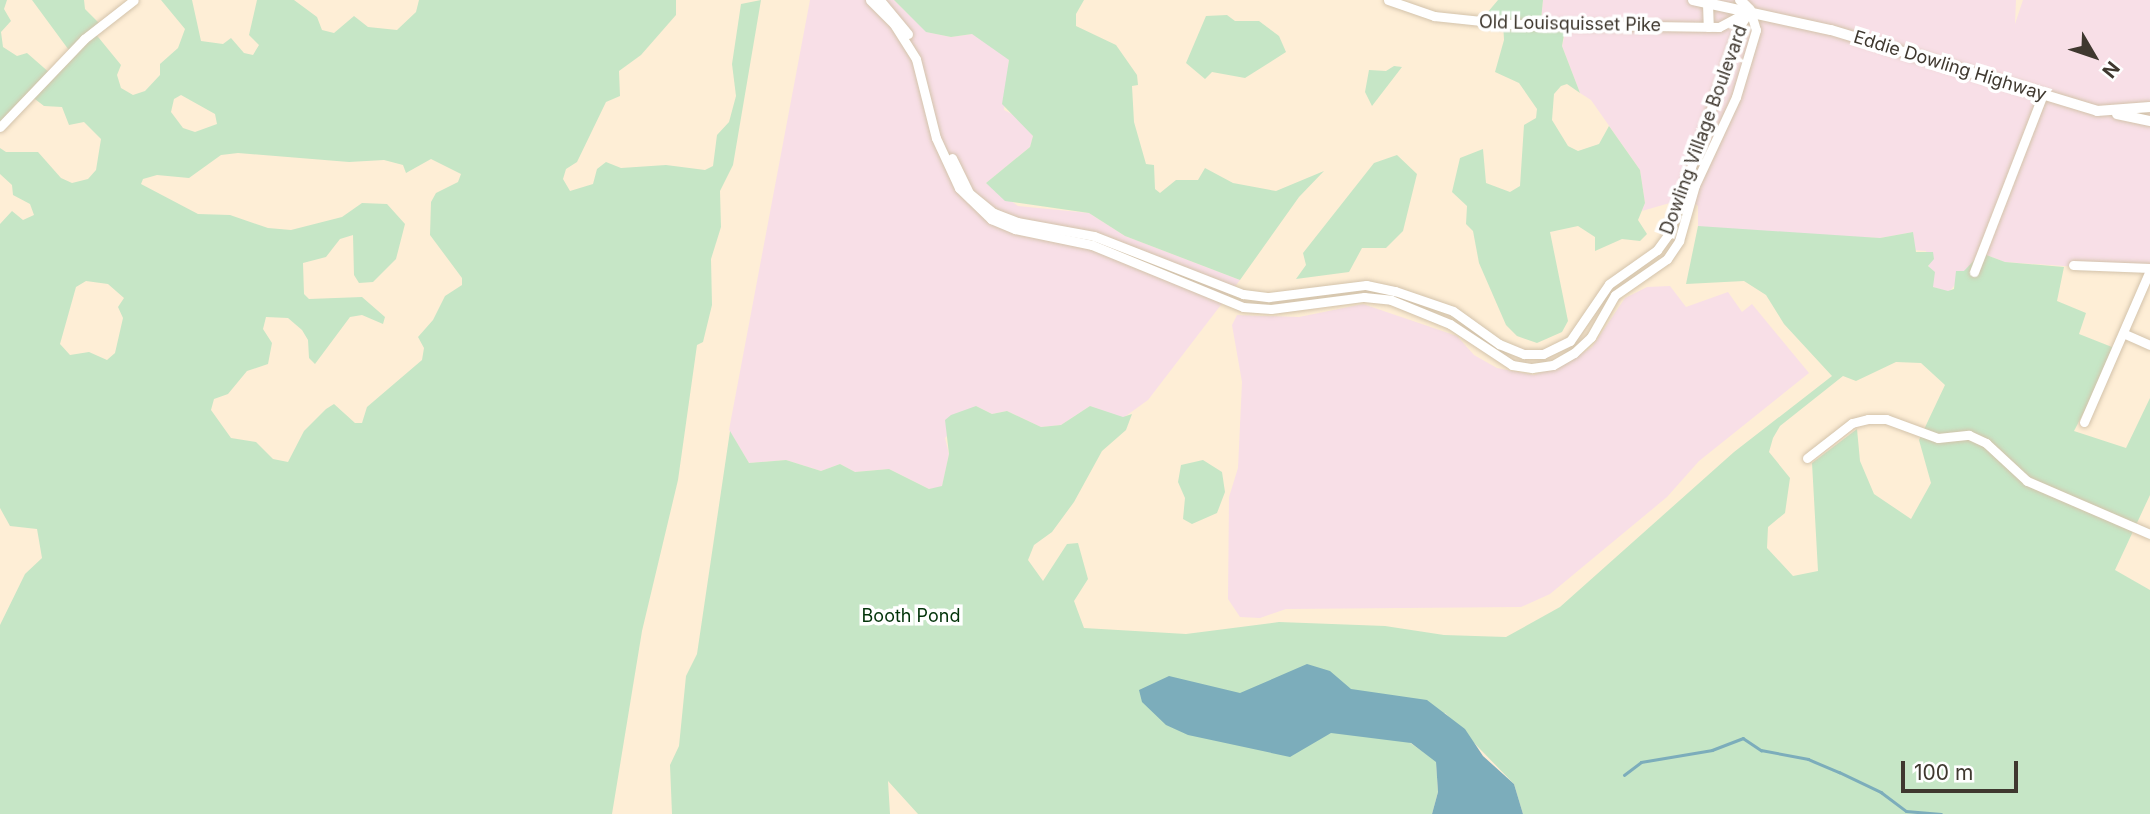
<!DOCTYPE html>
<html>
<head>
<meta charset="utf-8">
<style>
	body { margin:0 }
	#map { position:relative; width:2150px; height:814px; overflow:hidden; background:#feeed6; font-family:Inter,sans-serif }
	div>[style] { position:absolute }
	[style*='--x'] { left:calc(var(--x)*1px); top:calc(var(--y)*1px); width:calc(var(--w)*1px); rotate:calc(var(--a)*1deg) }
	.commercial>* { inset:0; background:#f8dfe7 }
	.green>* { inset:0; background:#c6e6c6 }
	.water>* { inset:0; background:#7cadbb }
	.stream>* { height:2.5px; margin:-1.25px; padding:0 1.25px; transform-origin:1.25px; border-radius:1.25px; background:#7cadbb }
	.roads { filter:drop-shadow(0 0 2px #d3c3ab) drop-shadow(0 0 2px #d3c3ab) }
	.minor>* { height:9px; margin:-4.5px; padding:0 4.5px; transform-origin:4.5px; border-radius:4.5px; background:#fff }
	.major>* { height:10px; margin:-5px; padding:0 5px; transform-origin:5px; border-radius:5px; background:#fff }
	span { translate:-50% -50%; white-space:nowrap; text-align:center; line-height:1.15; -webkit-text-stroke:7px #fff; paint-order:stroke }
	.street-label { font-size:18px; color:#3f382f }
	.park-label { font-size:18px; color:#03340a }
	.north { position:absolute; left:2059px; top:21px; width:70px; height:70px; -webkit-text-stroke:5px #fff; paint-order:stroke; rotate:129deg; font-size:19px; font-weight:700; line-height:28px; text-align:center; color:#3f382f }
	.north::after { content:''; display:block; margin:auto; width:24px; height:32px; background:#3f382f; clip-path:polygon(50% 0,100% 100%,50% 72%,0 100%) }
	.scale { position:absolute; left:1901px; top:761px; width:117px; height:32px; box-sizing:border-box; border:4px solid #3f382f; border-top:0; padding-left:9px; font-size:21px; line-height:24px; white-space:nowrap; color:#3f382f; -webkit-text-stroke:5px #fff; paint-order:stroke }
</style>
</head>
<body>
<div id="map">
	<div class="commercial">
		<i style="clip-path:polygon(810px 0,894px 0,927px 32px,951px 37px,972px 34px,984px 39px,1009px 60px,1004px 110px,1018px 117px,1033px 136px,1030px 147px,986px 183px,1018px 206px,1089px 213px,1125px 236px,1240px 280px,1148px 400px,1123px 418px,1090px 406px,1061px 425px,1041px 427px,1007px 411px,992px 414px,976px 406px,945px 438px,949px 454px,942px 487px,929px 489px,889px 469px,855px 472px,840px 464px,821px 471px,786px 460px,749px 463px,729px 430px)"></i>
		<i style="clip-path:polygon(1543px 0,2016px 0,2015px 24px,2023px 0,2150px 0,2150px 272px,2005px 262px,1981px 253px,1949px 292px,1933px 287px,1926px 251px,1914px 250px,1913px 232px,1880px 238px,1703px 230px,1698px 226px,1698px 206px,1687px 198px,1642px 211px,1645px 203px,1640px 170px,1591px 100px,1580px 93px,1562px 46px,1565px 34px,1541px 20px)"></i>
		<i style="clip-path:polygon(1670px 286px,1686px 307px,1728px 292px,1742px 312px,1752px 304px,1809px 373px,1699px 461px,1667px 497px,1550px 594px,1521px 607px,1286px 609px,1260px 618px,1240px 617px,1228px 599px,1229px 497px,1238px 468px,1242px 382px,1232px 325px,1237px 315px,1299px 317px,1363px 304px,1457px 336px,1474px 355px,1497px 368px,1534px 375px,1567px 363px,1592px 347px,1625px 298px,1647px 287px)"></i>
	</div>
	<div class="green">
		<i style="clip-path:polygon(evenodd,0 0,7px 0,4px 9px,11px 21px,1px 32px,3px 47px,17px 56px,27px 53px,51px 74px,71px 53px,32px 0,84px 0,85px 9px,100px 24px,94px 32px,121px 65px,117px 75px,121px 88px,133px 95px,145px 91px,160px 75px,160px 64px,178px 48px,185px 29px,161px 0,192px 0,201px 41px,223px 44px,231px 38px,244px 53px,253px 55px,259px 45px,249px 35px,257px 0,294px 0,317px 17px,322px 30px,334px 33px,354px 16px,368px 27px,397px 30px,416px 12px,419px 0,676px 0,676px 15px,641px 55px,619px 71px,620px 96px,606px 102px,577px 162px,566px 169px,563px 179px,570px 191px,593px 184px,597px 169px,606px 162px,621px 168px,666px 165px,705px 170px,713px 166px,717px 135px,729px 122px,736px 96px,732px 64px,741px 4px,761px 0,733px 165px,720px 191px,721px 227px,711px 259px,712px 305px,703px 342px,697px 345px,678px 480px,642px 631px,612px 814px,0 814px,0 625px,25px 574px,42px 558px,37px 529px,10px 526px,0 508px,0 224px,12px 211px,23px 220px,34px 215px,30px 204px,13px 195px,12px 185px,0 174px,0 148px,6px 152px,38px 152px,61px 178px,72px 183px,88px 179px,96px 170px,101px 139px,84px 122px,69px 125px,62px 107px,44px 106px,31px 96px,0 129px,0 0,181px 95px,215px 114px,217px 124px,195px 132px,183px 128px,171px 112px,174px 99px,181px 95px,0 0,238px 153px,349px 162px,384px 160px,403px 165px,406px 173px,431px 159px,461px 174px,458px 182px,436px 193px,431px 202px,430px 235px,462px 278px,462px 285px,445px 296px,433px 320px,418px 337px,424px 348px,422px 360px,367px 407px,362px 423px,355px 423px,334px 404px,326px 409px,304px 431px,288px 462px,273px 459px,256px 442px,231px 438px,211px 410px,214px 399px,228px 394px,247px 371px,268px 364px,272px 343px,263px 329px,266px 317px,288px 318px,302px 330px,308px 340px,309px 358px,315px 364px,350px 317px,362px 315px,383px 324px,385px 317px,362px 297px,309px 299px,304px 294px,303px 263px,326px 257px,340px 239px,353px 235px,354px 275px,359px 283px,373px 282px,396px 259px,405px 224px,387px 204px,362px 203px,342px 217px,291px 230px,268px 228px,230px 215px,198px 214px,141px 184px,143px 179px,157px 175px,189px 178px,221px 155px,238px 153px,0 0,86px 281px,108px 284px,124px 298px,118px 307px,123px 318px,115px 353px,107px 360px,89px 352px,70px 355px,60px 344px,76px 287px,86px 281px)"></i>
		<i style="clip-path:polygon(894px 0,1084px 0,1076px 14px,1076px 26px,1116px 45px,1137px 75px,1138px 85px,1132px 86px,1134px 122px,1146px 164px,1154px 165px,1155px 189px,1160px 193px,1176px 180px,1198px 180px,1205px 168px,1233px 183px,1276px 191px,1324px 171px,1299px 197px,1240px 280px,1125px 236px,1089px 213px,1005px 201px,986px 183px,1030px 147px,1033px 136px,1002px 104px,1009px 60px,972px 34px,951px 37px,926px 32px)"></i>
		<i style="clip-path:polygon(1498px 0,1543px 0,1541px 20px,1566px 24px,1562px 46px,1580px 93px,1567px 84px,1561px 86px,1554px 94px,1552px 120px,1568px 146px,1578px 151px,1599px 144px,1609px 126px,1640px 170px,1645px 203px,1638px 220px,1647px 234px,1640px 241px,1622px 239px,1595px 251px,1595px 237px,1578px 226px,1550px 232px,1568px 321px,1562px 332px,1537px 343px,1517px 336px,1506px 325px,1479px 263px,1473px 231px,1466px 224px,1467px 206px,1452px 192px,1460px 158px,1483px 149px,1486px 183px,1510px 192px,1520px 186px,1524px 125px,1536px 118px,1537px 109px,1519px 83px,1495px 72px,1504px 40px,1503px 22px,1482px 19px)"></i>
		<i style="clip-path:polygon(1227px 15px,1235px 21px,1259px 21px,1279px 36px,1286px 52px,1245px 78px,1212px 72px,1205px 79px,1186px 63px,1206px 16px)"></i>
		<i style="clip-path:polygon(1394px 66px,1402px 67px,1372px 106px,1365px 92px,1369px 70px,1386px 71px)"></i>
		<i style="clip-path:polygon(1397px 155px,1417px 174px,1403px 231px,1386px 248px,1362px 248px,1349px 272px,1296px 279px,1306px 265px,1303px 253px,1374px 163px)"></i>
		<i style="clip-path:polygon(evenodd,1698px 226px,1880px 238px,1913px 232px,1916px 252px,1933px 252px,1934px 259px,1928px 266px,1935px 272px,1933px 287px,1948px 291px,1954px 289px,1956px 271px,1964px 271px,1981px 253px,2005px 262px,2064px 267px,2057px 301px,2086px 313px,2079px 334px,2117px 349px,2074px 431px,2126px 448px,2150px 398px,2150px 495px,2115px 570px,2150px 590px,2150px 814px,1523px 814px,1514px 784px,1445px 713px,1409px 742px,1436px 761px,1438px 792px,1432px 814px,918px 814px,888px 781px,890px 814px,672px 814px,670px 765px,679px 746px,686px 676px,697px 654px,730px 431px,749px 463px,786px 460px,821px 471px,840px 464px,855px 472px,889px 469px,929px 489px,942px 486px,949px 454px,945px 420px,951px 415px,976px 406px,992px 414px,1007px 411px,1041px 427px,1061px 425px,1090px 406px,1123px 417px,1132px 414px,1126px 430px,1102px 451px,1074px 502px,1052px 532px,1034px 545px,1028px 560px,1043px 581px,1067px 544px,1078px 543px,1088px 579px,1074px 601px,1084px 628px,1186px 634px,1279px 622px,1385px 626px,1444px 635px,1506px 637px,1560px 607px,1734px 452px,1832px 376px,1784px 324px,1766px 295px,1744px 281px,1686px 284px,1698px 226px,1896px 362px,1921px 363px,1945px 385px,1919px 440px,1931px 483px,1911px 519px,1874px 494px,1860px 461px,1857px 429px,1812px 463px,1818px 571px,1793px 576px,1767px 548px,1768px 527px,1785px 513px,1790px 478px,1769px 452px,1773px 438px,1780px 426px,1843px 376px,1856px 381px,1896px 362px)"></i>
		<i style="clip-path:polygon(1203px 460px,1222px 472px,1225px 492px,1217px 513px,1192px 524px,1183px 519px,1185px 498px,1178px 482px,1181px 465px)"></i>
	</div>
	<div class="water">
		<i style="clip-path:polygon(1307px 664px,1330px 671px,1351px 689px,1427px 700px,1465px 729px,1483px 756px,1514px 784px,1523px 814px,1432px 814px,1438px 792px,1436px 762px,1411px 743px,1331px 733px,1290px 757px,1188px 735px,1166px 725px,1142px 702px,1139px 690px,1169px 676px,1240px 693px)"></i>
	</div>
	<div class="stream">
		<i style="--x:1624;--y:775;--w:21;--a:-37"></i>
		<i style="--x:1641;--y:762;--w:72;--a:-9.6"></i>
		<i style="--x:1712;--y:750;--w:33;--a:-21"></i>
		<i style="--x:1743;--y:738;--w:22;--a:34"></i>
		<i style="--x:1761;--y:750;--w:48;--a:10.8"></i>
		<i style="--x:1808;--y:759;--w:34;--a:23"></i>
		<i style="--x:1839;--y:772;--w:47;--a:25.5"></i>
		<i style="--x:1881;--y:792;--w:31;--a:37"></i>
		<i style="--x:1906;--y:811;--w:35;--a:5"></i>
	</div>
	<div class="roads">
		<div class="minor">
			<i style="--x:870;--y:0;--w:34;--a:45"></i>
			<i style="--x:894;--y:24;--w:41;--a:57.8"></i>
			<i style="--x:916;--y:59;--w:81;--a:75.8"></i>
			<i style="--x:936;--y:138;--w:55;--a:65.3"></i>
			<i style="--x:959;--y:188;--w:45;--a:44.1"></i>
			<i style="--x:991;--y:219;--w:26;--a:23"></i>
			<i style="--x:1015;--y:229;--w:79;--a:11.7"></i>
			<i style="--x:1092;--y:245;--w:163;--a:22.3"></i>
			<i style="--x:1243;--y:307;--w:28;--a:4"></i>
			<i style="--x:1271;--y:309;--w:94;--a:-7.4"></i>
			<i style="--x:1364;--y:297;--w:27;--a:6"></i>
			<i style="--x:1391;--y:300;--w:64;--a:22.1"></i>
			<i style="--x:1450;--y:324;--w:74;--a:33.5"></i>
			<i style="--x:1512;--y:365;--w:20;--a:9"></i>
			<i style="--x:1532;--y:368;--w:21;--a:-8"></i>
			<i style="--x:1553;--y:365;--w:24;--a:-30"></i>
			<i style="--x:1574;--y:353;--w:23;--a:-43"></i>
			<i style="--x:1591;--y:337;--w:48;--a:-60.3"></i>
			<i style="--x:1615;--y:295;--w:63;--a:-34.7"></i>
			<i style="--x:1667;--y:259;--w:22;--a:-56"></i>
			<i style="--x:1679;--y:241;--w:58;--a:-74.1"></i>
			<i style="--x:1695;--y:185;--w:97;--a:-65"></i>
			<i style="--x:1736;--y:97;--w:70;--a:-73.4"></i>
			<i style="--x:1756;--y:30;--w:21;--a:-107"></i>
			<i style="--x:880;--y:0;--w:44;--a:50.5"></i>
			<i style="--x:1388;--y:0;--w:49;--a:19.2"></i>
			<i style="--x:1434;--y:16;--w:76;--a:6"></i>
			<i style="--x:1510;--y:24;--w:209;--a:0.8"></i>
			<i style="--x:1719;--y:27;--w:34;--a:-28"></i>
			<i style="--x:0;--y:127;--w:122;--a:-46.3"></i>
			<i style="--x:84;--y:39;--w:63;--a:-38"></i>
			<i style="--x:952;--y:158;--w:39;--a:64"></i>
			<i style="--x:969;--y:193;--w:32;--a:39"></i>
			<i style="--x:994;--y:213;--w:25;--a:21"></i>
			<i style="--x:1017;--y:222;--w:78;--a:10.3"></i>
			<i style="--x:1094;--y:236;--w:160;--a:21.3"></i>
			<i style="--x:1243;--y:294;--w:26;--a:7"></i>
			<i style="--x:1269;--y:297;--w:98;--a:-7.1"></i>
			<i style="--x:1366;--y:285;--w:30;--a:12"></i>
			<i style="--x:1395;--y:291;--w:61;--a:19"></i>
			<i style="--x:1453;--y:311;--w:57;--a:35.7"></i>
			<i style="--x:1499;--y:344;--w:27;--a:22"></i>
			<i style="--x:1524;--y:354;--w:19;--a:0"></i>
			<i style="--x:1543;--y:354;--w:30;--a:-26"></i>
			<i style="--x:1570;--y:341;--w:69;--a:-55.6"></i>
			<i style="--x:1609;--y:284;--w:59;--a:-35.3"></i>
			<i style="--x:1657;--y:250;--w:19;--a:-54"></i>
			<i style="--x:1668;--y:235;--w:220;--a:-71.2"></i>
			<i style="--x:1739;--y:27;--w:20;--a:-57"></i>
			<i style="--x:2073;--y:265;--w:77;--a:2.2"></i>
			<i style="--x:1974;--y:272;--w:191;--a:-68.8"></i>
			<i style="--x:2125;--y:334;--w:27;--a:24"></i>
			<i style="--x:2084;--y:422;--w:166;--a:-66.5"></i>
			<i style="--x:1807;--y:458;--w:57;--a:-37.9"></i>
			<i style="--x:1852;--y:423;--w:16;--a:-14"></i>
			<i style="--x:1868;--y:419;--w:18;--a:0"></i>
			<i style="--x:1886;--y:419;--w:55;--a:20.1"></i>
			<i style="--x:1938;--y:438;--w:31;--a:-6"></i>
			<i style="--x:1969;--y:435;--w:19;--a:25"></i>
			<i style="--x:1986;--y:443;--w:56;--a:42.8"></i>
			<i style="--x:2027;--y:481;--w:134;--a:23.3"></i>
		</div>
		<div class="major">
			<i style="--x:1693;--y:0;--w:141;--a:12.3"></i>
			<i style="--x:1831;--y:30;--w:278;--a:16.9"></i>
			<i style="--x:2097;--y:111;--w:53;--a:-4.3"></i>
			<i style="--x:1740;--y:0;--w:14;--a:45"></i>
			<i style="--x:1708;--y:4;--w:23;--a:88"></i>
			<i style="--x:2117;--y:114;--w:34;--a:12"></i>
		</div>
	</div>
	<div class="street-label">
		<span style="left:1570px;top:24px;rotate:1deg">Old Louisquisset Pike</span>
		<span style="left:1950px;top:66px;rotate:17deg">Eddie Dowling Highway</span>
		<span style="left:1704px;top:130px;rotate:-70deg">Dowling Village Boulevard</span>
	</div>
	<div class="park-label">
		<span style="left:911px;top:616px">Booth Pond</span>
	</div>
	<div class="north">N</div>
	<div class="scale">100 m</div>
</div>
</body>
</html>
